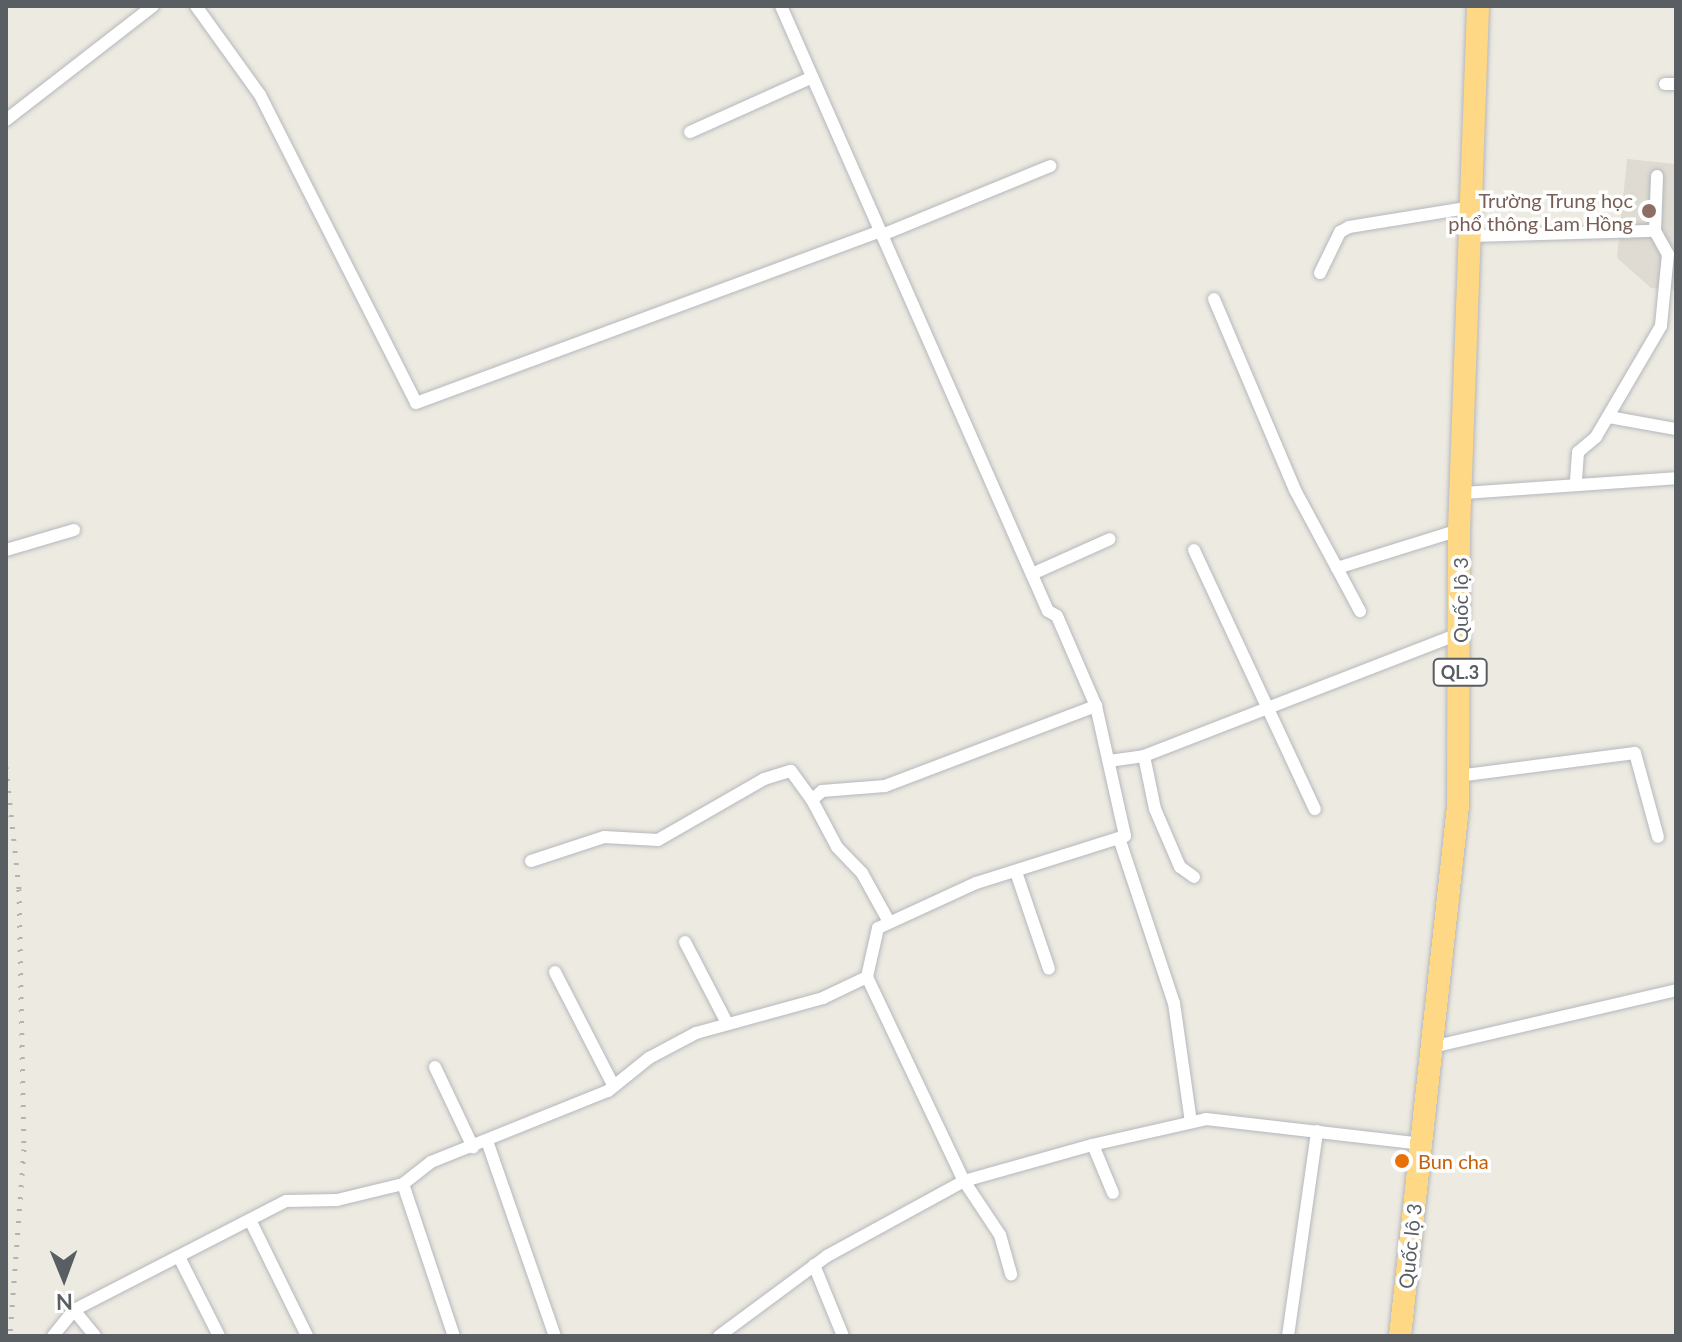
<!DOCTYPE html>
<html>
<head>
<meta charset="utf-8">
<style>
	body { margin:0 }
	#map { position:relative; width:1682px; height:1342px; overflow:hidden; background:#edeae1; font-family:Lato,sans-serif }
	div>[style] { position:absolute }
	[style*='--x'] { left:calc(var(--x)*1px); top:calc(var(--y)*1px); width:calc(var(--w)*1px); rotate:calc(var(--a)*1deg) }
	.education>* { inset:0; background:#dfdbd2 }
	.roads { filter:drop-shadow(0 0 2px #b4b8bc) drop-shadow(0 0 2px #b4b8bc) }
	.street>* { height:12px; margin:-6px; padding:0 6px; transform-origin:6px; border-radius:6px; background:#fff }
	.highway>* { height:22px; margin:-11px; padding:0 11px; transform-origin:11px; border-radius:11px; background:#ffd886 }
	.rail>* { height:5px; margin-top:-2.5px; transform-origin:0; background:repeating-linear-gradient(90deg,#b2b3b3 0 2px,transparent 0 12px) }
	.dots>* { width:22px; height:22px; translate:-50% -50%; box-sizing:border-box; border:4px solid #fff; border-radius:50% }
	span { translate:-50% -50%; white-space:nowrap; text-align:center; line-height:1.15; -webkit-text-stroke:7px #fff; paint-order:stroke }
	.shield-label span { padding:2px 6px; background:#fff; border:2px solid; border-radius:6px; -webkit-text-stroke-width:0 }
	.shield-label { font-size:18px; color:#595e62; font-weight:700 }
	.education-label { font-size:20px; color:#785e54 }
	.right { translate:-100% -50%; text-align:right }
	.street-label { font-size:20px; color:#595e62 }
	.food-label { font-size:20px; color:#c56008 }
	.left { translate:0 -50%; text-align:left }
	.frame { position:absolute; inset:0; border:8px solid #595e62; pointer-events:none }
	.north { position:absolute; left:24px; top:1238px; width:80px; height:80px; -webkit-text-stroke:6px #fff; paint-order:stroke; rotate:179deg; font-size:22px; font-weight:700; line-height:32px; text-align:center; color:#595e62 }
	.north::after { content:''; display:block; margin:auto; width:28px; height:36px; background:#595e62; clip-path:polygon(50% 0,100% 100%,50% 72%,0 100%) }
</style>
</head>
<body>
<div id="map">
	<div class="education">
		<i style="clip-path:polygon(1627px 159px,1676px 164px,1676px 290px,1651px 288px,1617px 258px)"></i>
	</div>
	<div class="roads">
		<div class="street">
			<i style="--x:196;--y:6;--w:110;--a:54.3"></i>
			<i style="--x:260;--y:95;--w:345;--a:63.1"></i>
			<i style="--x:416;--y:403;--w:495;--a:-20.3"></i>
			<i style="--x:781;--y:6;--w:661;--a:66.19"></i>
			<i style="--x:1048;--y:611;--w:10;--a:29"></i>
			<i style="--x:1057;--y:616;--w:98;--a:66.6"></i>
			<i style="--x:1096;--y:706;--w:133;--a:77.4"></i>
			<i style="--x:1125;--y:836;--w:156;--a:162.5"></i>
			<i style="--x:976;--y:883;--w:108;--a:155.3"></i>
			<i style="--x:878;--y:928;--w:50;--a:102.7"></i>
			<i style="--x:867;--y:977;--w:226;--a:64.6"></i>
			<i style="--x:964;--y:1181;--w:65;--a:56.3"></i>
			<i style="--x:1000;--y:1235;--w:41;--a:74.2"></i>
			<i style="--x:1665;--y:84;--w:11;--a:0"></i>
			<i style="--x:6;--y:120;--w:186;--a:-37.8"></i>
			<i style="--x:690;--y:132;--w:132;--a:-24.2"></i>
			<i style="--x:1655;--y:231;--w:55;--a:-87.9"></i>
			<i style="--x:882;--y:235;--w:182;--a:-22.3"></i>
			<i style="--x:1471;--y:236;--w:184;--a:-1.6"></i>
			<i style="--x:1655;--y:231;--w:26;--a:61"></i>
			<i style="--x:1668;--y:254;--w:72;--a:95.6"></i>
			<i style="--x:1661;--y:326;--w:129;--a:120.4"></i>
			<i style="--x:1596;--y:437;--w:23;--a:140"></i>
			<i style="--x:1578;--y:452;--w:31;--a:94"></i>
			<i style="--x:1320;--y:273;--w:46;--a:-64"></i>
			<i style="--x:1340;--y:232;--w:10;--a:-29"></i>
			<i style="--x:1349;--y:227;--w:125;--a:-9.2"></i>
			<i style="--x:1214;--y:299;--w:207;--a:67"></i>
			<i style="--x:1295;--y:490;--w:89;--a:61.7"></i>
			<i style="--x:1337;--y:568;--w:128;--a:-17.3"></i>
			<i style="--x:1609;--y:417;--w:68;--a:10.2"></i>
			<i style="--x:1463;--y:493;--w:214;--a:-4"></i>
			<i style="--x:6;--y:550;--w:71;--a:-16.4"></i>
			<i style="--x:1194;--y:550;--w:286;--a:65"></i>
			<i style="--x:1337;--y:568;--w:49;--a:61.9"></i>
			<i style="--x:1032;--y:574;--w:85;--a:-24.2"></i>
			<i style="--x:1109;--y:761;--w:35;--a:-8"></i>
			<i style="--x:1458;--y:776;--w:178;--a:-7.4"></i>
			<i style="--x:1635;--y:753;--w:87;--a:74.7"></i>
			<i style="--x:1120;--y:841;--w:171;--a:71.6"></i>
			<i style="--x:1174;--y:1003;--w:120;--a:81.9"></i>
			<i style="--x:531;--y:861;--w:77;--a:-18.2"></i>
			<i style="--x:604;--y:837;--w:54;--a:3.2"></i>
			<i style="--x:658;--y:840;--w:122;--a:-29.9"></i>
			<i style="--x:764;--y:779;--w:28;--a:-17"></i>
			<i style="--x:791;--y:771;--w:36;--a:54"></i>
			<i style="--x:1016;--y:872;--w:102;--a:71.2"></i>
			<i style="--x:1194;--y:877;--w:17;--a:-144"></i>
			<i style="--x:1180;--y:867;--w:63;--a:-113.3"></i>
			<i style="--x:1155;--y:809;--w:54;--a:-101.7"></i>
			<i style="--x:1144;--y:756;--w:340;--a:-21.2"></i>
			<i style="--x:888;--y:920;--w:54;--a:-119"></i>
			<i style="--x:862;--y:873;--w:36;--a:-134"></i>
			<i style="--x:837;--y:847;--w:53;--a:-118"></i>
			<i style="--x:812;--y:800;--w:13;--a:-42"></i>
			<i style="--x:822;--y:791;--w:63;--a:-4.5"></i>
			<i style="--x:885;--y:786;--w:226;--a:-20.8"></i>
			<i style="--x:685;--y:942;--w:91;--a:62.6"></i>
			<i style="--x:555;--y:972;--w:127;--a:62.8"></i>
			<i style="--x:1432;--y:1047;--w:251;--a:-13.1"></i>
			<i style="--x:435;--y:1067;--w:89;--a:64.6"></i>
			<i style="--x:487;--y:1141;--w:207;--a:70.8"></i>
			<i style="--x:1093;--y:1145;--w:52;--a:67.4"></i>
			<i style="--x:403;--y:1184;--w:160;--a:71.5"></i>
			<i style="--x:251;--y:1222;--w:127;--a:63.8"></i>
			<i style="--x:180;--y:1259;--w:86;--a:63.1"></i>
			<i style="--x:814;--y:1265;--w:77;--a:67.8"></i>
			<i style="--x:74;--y:1310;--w:33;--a:51"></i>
			<i style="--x:53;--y:1336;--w:33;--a:-51"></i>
			<i style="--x:74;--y:1310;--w:238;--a:-27.2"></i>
			<i style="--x:286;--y:1201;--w:51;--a:-1.1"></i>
			<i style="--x:337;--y:1200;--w:68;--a:-13.6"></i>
			<i style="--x:403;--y:1184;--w:36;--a:-38"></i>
			<i style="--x:431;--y:1162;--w:191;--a:-21.9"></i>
			<i style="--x:608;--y:1091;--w:53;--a:-38.8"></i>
			<i style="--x:649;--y:1058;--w:53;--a:-28"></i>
			<i style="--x:696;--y:1033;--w:132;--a:-15.4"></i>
			<i style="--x:823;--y:998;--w:49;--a:-25.5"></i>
			<i style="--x:719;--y:1336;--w:134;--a:-36.5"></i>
			<i style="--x:827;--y:1256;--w:156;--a:-28.7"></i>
			<i style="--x:964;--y:1181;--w:133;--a:-15.7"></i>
			<i style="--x:1092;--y:1145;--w:117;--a:-12.8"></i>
			<i style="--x:1206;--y:1119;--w:216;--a:6.6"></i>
			<i style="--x:1288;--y:1336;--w:207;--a:-81.9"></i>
		</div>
		<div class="highway">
			<i style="--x:1400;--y:1336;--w:533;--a:-83.75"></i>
			<i style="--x:1458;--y:806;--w:276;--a:-89.8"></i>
			<i style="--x:1459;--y:530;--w:524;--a:-87.92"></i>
		</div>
	</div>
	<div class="rail">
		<i style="--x:6;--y:767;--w:123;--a:83.9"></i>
		<i style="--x:19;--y:889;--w:260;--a:88.9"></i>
		<i style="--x:24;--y:1149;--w:188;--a:94.3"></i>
	</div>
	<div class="dots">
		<i style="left:1649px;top:211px;background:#8d6e63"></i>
		<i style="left:1402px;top:1161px;background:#e8710a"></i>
	</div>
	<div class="shield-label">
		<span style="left:1460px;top:672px">QL.3</span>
	</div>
	<div class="education-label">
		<span class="right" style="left:1633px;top:212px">Trường Trung học<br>phổ thông Lam Hồng</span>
	</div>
	<div class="street-label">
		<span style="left:1460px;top:600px;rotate:-90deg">Quốc lộ 3</span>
		<span style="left:1410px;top:1246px;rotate:-84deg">Quốc lộ 3</span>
	</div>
	<div class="food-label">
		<span class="left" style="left:1418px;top:1161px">Bun cha</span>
	</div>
	<div class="frame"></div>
	<div class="north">N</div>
</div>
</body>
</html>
